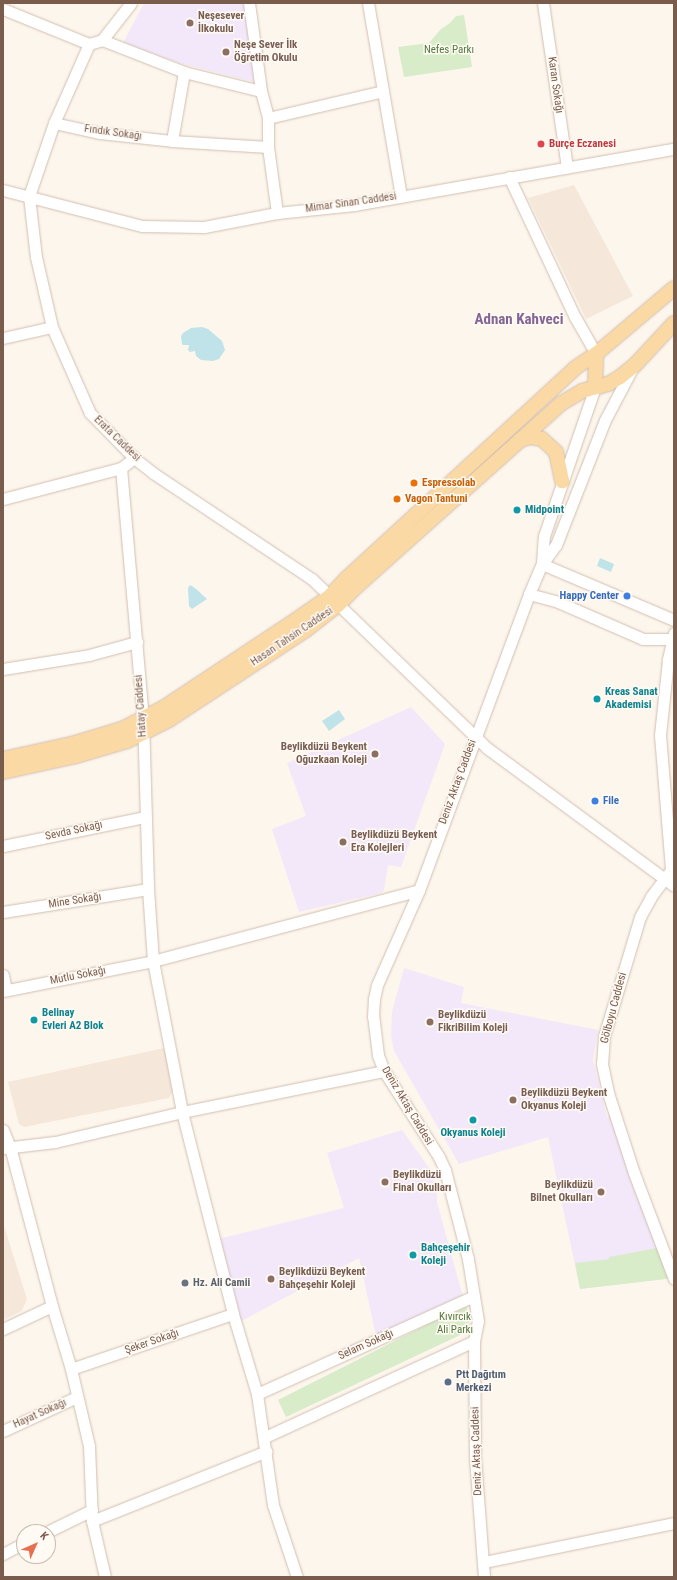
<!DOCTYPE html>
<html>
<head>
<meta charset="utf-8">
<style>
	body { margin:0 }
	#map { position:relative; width:677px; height:1580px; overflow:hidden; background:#fdf6ec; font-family:"Roboto Condensed",sans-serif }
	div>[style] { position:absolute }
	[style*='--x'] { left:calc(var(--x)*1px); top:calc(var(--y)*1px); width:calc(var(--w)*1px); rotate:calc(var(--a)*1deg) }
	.residential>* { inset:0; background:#f5e8da }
	.education>* { inset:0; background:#f3e8fa }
	.green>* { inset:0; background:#d8ecc9 }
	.water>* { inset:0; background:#bfe3e8 }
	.roads { filter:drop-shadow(0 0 1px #d1beb0) drop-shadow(0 0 1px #d1beb0) }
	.minor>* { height:11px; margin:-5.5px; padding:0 5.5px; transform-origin:5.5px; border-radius:5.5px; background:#fff }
	.major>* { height:14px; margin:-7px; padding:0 7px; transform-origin:7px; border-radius:7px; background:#fbd9a5 }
	.dots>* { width:11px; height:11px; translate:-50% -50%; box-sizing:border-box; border:2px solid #fffaf3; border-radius:50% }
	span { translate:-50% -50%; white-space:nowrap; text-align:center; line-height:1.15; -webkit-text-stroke:3px #fffaf3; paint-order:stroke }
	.education-label { font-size:11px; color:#785e54; font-weight:700 }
	.left { translate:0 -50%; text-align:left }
	.right { translate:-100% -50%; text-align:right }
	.park-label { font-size:11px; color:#537a41 }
	.street-label { font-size:11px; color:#7a5c4d }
	.health-label { font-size:11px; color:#be3a42; font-weight:700 }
	.food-label { font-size:11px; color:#c56008; font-weight:700 }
	.culture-label { font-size:11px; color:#0d838f; font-weight:700 }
	.shop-label { font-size:11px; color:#366cbe; font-weight:700 }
	.worship-label { font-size:11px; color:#5b616d; font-weight:700 }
	.service-label { font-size:11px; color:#4e5e75; font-weight:700 }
	.district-label { font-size:15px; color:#846695; font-weight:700 }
	.frame { position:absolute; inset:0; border:4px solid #7a5c4d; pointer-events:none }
	.north { position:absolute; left:16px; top:1524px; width:40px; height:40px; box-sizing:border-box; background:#fffaf3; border:1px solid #cabbb1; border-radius:50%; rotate:45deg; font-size:11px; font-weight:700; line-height:16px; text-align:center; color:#7a5c4d }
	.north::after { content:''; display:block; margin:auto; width:14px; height:18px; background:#e76f51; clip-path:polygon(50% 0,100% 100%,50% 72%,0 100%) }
</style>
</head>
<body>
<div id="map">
	<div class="residential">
		<i style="clip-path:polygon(574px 185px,633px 296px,586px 319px,528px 198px)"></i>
		<i style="clip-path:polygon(164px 1048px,174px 1089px,169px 1098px,24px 1127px,19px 1124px,8px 1082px)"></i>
		<i style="clip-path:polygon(3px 1223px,27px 1299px,22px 1311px,3px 1320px)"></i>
	</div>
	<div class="education">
		<i style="clip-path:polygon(144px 3px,244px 3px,255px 82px,179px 63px,123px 43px)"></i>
		<i style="clip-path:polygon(411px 707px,445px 744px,401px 867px,388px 865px,384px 890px,381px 893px,299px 912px,272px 829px,306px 816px,287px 763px)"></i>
		<i style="clip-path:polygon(404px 968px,464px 987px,461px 1003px,598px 1030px,593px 1060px,607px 1117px,615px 1114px,674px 1278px,580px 1289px,548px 1137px,459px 1164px,394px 1051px,391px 1036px,392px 1012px)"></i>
		<i style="clip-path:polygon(402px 1130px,429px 1168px,437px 1188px,437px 1202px,464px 1301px,377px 1340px,359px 1258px,236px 1324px,214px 1240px,344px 1208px,327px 1153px)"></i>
	</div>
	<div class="green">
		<i style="clip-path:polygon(464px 15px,472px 67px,404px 77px,398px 47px,429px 43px,441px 29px,450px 23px,456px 16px)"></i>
		<i style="clip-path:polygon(662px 1247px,674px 1278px,580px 1289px,575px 1263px,609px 1259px,609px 1257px)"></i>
		<i style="clip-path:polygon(466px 1305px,471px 1330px,286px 1417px,278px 1400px)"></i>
	</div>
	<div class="water">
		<i style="clip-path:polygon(202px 327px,208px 329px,222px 341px,225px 350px,219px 359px,213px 361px,201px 360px,196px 356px,195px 351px,190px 352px,188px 350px,189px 345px,183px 345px,182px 344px,181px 336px,183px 333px,191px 328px)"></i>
		<i style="clip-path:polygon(600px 558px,614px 564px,611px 572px,597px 566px)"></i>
		<i style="clip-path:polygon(190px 585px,195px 588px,207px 599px,192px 609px,189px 606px,188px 588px)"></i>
		<i style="clip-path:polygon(339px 710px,345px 719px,329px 731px,322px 721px)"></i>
	</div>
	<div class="roads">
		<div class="minor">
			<i style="--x:249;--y:3;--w:89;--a:82.2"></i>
			<i style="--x:368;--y:3;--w:89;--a:80.3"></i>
			<i style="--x:543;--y:3;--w:166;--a:81.7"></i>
			<i style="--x:3;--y:9;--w:93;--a:22.1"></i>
			<i style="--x:89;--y:44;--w:14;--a:-17"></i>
			<i style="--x:102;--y:40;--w:88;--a:21.3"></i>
			<i style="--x:184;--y:72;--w:79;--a:13.9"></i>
			<i style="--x:261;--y:91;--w:28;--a:75"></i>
			<i style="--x:268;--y:118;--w:29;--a:90"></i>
			<i style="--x:268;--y:147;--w:67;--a:82.2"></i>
			<i style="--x:102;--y:40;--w:47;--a:-51.9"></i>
			<i style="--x:89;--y:44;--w:86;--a:113.9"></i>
			<i style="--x:54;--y:123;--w:77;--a:108.9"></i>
			<i style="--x:29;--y:196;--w:61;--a:83.5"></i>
			<i style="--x:36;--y:257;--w:72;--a:77.1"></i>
			<i style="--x:52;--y:327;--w:94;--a:66.2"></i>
			<i style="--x:90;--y:413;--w:63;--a:45.6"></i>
			<i style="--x:134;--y:458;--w:24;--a:38"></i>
			<i style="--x:153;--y:473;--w:191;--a:33.7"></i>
			<i style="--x:312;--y:579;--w:243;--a:44"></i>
			<i style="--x:487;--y:748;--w:232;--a:36.4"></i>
			<i style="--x:184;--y:72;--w:70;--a:99.9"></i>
			<i style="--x:172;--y:141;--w:96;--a:3.6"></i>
			<i style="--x:268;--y:118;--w:118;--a:-13.2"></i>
			<i style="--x:383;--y:91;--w:107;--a:80.3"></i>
			<i style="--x:54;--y:123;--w:47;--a:12.3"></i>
			<i style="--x:100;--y:133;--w:72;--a:6.3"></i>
			<i style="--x:509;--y:177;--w:155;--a:64.8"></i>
			<i style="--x:575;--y:317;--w:43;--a:60.4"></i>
			<i style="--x:3;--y:190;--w:144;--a:14.5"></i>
			<i style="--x:142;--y:226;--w:62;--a:0.9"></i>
			<i style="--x:204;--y:227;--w:74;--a:-10.9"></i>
			<i style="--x:277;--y:213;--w:78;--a:-5.9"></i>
			<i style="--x:355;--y:205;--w:324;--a:-10"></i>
			<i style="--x:3;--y:338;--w:50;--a:-12.7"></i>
			<i style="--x:134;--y:458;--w:16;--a:142"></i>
			<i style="--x:121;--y:468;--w:251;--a:85"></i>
			<i style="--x:143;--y:718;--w:171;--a:88.3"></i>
			<i style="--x:148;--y:889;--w:72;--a:86"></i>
			<i style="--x:153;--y:961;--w:154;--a:79.1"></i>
			<i style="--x:182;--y:1112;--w:208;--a:75.8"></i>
			<i style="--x:233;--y:1314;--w:84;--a:73.3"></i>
			<i style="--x:257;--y:1394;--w:112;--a:81.8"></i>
			<i style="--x:273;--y:1505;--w:76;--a:71.6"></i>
			<i style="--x:3;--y:499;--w:122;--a:-14.7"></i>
			<i style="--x:542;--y:563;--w:27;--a:-86"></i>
			<i style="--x:544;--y:536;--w:157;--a:-71.1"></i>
			<i style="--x:542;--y:564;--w:143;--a:23"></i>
			<i style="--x:529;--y:594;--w:30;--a:15"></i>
			<i style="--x:558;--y:602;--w:93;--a:23.5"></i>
			<i style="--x:643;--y:639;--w:31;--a:0"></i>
			<i style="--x:674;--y:633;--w:28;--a:103"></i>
			<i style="--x:668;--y:660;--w:75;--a:96.1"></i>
			<i style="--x:660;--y:735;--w:135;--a:85.3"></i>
			<i style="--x:671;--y:870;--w:34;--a:127"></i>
			<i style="--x:651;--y:897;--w:23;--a:119"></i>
			<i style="--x:640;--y:917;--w:124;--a:106.8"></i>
			<i style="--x:604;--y:1036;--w:28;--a:94"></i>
			<i style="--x:602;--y:1064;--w:30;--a:78"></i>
			<i style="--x:608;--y:1093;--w:84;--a:72"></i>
			<i style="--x:634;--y:1173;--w:113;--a:69.3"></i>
			<i style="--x:3;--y:669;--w:87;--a:-9.2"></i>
			<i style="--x:89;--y:655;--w:50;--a:-15.2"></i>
			<i style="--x:3;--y:846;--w:144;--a:-11.6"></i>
			<i style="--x:3;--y:912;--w:147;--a:-9"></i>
			<i style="--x:3;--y:975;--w:15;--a:79"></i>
			<i style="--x:3;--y:991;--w:153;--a:-11.3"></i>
			<i style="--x:153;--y:961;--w:275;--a:-14.9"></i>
			<i style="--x:3;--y:1130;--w:18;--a:68"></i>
			<i style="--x:10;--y:1147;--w:164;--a:75.2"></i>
			<i style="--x:52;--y:1306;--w:66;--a:73.2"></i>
			<i style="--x:71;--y:1369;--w:79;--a:76.8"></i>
			<i style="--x:89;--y:1446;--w:75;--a:87.7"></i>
			<i style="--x:92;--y:1521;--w:57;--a:76.9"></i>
			<i style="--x:4;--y:1148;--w:51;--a:-6.7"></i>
			<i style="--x:55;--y:1142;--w:130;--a:-13.3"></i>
			<i style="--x:182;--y:1112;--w:206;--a:-11.5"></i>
			<i style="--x:3;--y:1329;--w:54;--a:-25.1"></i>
			<i style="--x:71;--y:1369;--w:171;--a:-18.8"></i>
			<i style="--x:257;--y:1394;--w:238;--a:-24.3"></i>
			<i style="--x:3;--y:1431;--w:81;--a:-24.7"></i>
			<i style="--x:265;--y:1437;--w:230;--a:-24.7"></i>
			<i style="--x:92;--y:1521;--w:188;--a:-21.8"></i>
			<i style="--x:47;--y:1532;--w:50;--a:-26.1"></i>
			<i style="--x:3;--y:1554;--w:24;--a:-28"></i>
			<i style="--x:484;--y:1562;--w:194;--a:-11.6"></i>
			<i style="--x:484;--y:1577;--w:121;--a:-94.3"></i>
			<i style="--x:475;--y:1456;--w:115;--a:-90.5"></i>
			<i style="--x:474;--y:1341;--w:20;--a:-79"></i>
			<i style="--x:478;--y:1321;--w:63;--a:-99.2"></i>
			<i style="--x:468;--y:1259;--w:92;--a:-104.5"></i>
			<i style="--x:445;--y:1170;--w:14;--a:-115"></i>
			<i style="--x:439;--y:1157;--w:102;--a:-122.6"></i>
			<i style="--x:384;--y:1071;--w:17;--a:-111"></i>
			<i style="--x:378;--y:1055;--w:38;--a:-97"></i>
			<i style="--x:373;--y:1017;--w:18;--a:-87"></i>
			<i style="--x:374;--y:999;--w:14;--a:-78"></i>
			<i style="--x:377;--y:985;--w:104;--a:-66.1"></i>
			<i style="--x:419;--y:890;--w:316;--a:-69.6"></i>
			<i style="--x:529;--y:594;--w:33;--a:-67"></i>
			<i style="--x:542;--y:564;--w:24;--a:-54"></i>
			<i style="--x:556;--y:545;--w:134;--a:-68.6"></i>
			<i style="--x:605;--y:420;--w:60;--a:-62.2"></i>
		</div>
		<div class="major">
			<i style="--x:595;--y:387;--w:33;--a:-88"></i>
			<i style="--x:520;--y:440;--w:10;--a:-17"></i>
			<i style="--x:530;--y:437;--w:12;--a:9"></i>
			<i style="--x:542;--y:439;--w:19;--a:43"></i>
			<i style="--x:556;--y:452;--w:30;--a:78"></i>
			<i style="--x:3;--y:759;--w:71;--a:-12.3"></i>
			<i style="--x:72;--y:744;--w:52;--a:-16.7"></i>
			<i style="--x:122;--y:729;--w:46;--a:-27.1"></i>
			<i style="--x:163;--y:708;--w:152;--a:-33.5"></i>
			<i style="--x:290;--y:624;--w:47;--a:-34.7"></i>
			<i style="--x:329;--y:597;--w:26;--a:-47"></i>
			<i style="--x:347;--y:578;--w:310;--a:-42.6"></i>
			<i style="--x:575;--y:368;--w:25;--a:-34"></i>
			<i style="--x:596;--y:354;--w:102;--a:-40.2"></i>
			<i style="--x:3;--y:772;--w:75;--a:-12.4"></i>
			<i style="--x:76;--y:756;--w:53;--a:-16.4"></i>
			<i style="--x:127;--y:741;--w:47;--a:-26.6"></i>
			<i style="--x:169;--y:720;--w:164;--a:-33.3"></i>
			<i style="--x:306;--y:630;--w:41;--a:-38"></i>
			<i style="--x:338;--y:605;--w:25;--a:-45"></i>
			<i style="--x:356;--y:587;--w:276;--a:-41.8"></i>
			<i style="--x:562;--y:403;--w:23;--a:-31"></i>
			<i style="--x:582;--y:391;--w:27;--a:-15"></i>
			<i style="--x:608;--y:384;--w:14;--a:-30"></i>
			<i style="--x:620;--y:377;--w:19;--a:-39"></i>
			<i style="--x:635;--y:365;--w:57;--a:-47.1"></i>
		</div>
	</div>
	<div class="dots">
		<i style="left:190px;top:23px;background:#8d6e63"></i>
		<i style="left:226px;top:52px;background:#8d6e63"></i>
		<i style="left:541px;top:144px;background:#e0444e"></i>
		<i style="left:414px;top:483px;background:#e8710a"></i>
		<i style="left:397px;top:499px;background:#e8710a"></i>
		<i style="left:517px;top:510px;background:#0f9aa8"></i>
		<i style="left:627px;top:596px;background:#3f7fe0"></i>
		<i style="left:597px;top:699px;background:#0f9aa8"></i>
		<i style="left:375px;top:754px;background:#8d6e63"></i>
		<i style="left:595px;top:801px;background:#3f7fe0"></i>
		<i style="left:343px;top:842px;background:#8d6e63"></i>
		<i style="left:34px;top:1020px;background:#0f9aa8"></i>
		<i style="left:430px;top:1022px;background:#8d6e63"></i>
		<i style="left:513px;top:1100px;background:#8d6e63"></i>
		<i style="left:473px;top:1120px;background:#0f9aa8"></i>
		<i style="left:385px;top:1182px;background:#8d6e63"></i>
		<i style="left:601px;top:1192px;background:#8d6e63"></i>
		<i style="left:413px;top:1255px;background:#0f9aa8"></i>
		<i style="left:271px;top:1279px;background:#8d6e63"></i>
		<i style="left:185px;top:1283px;background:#6b7280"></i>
		<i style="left:448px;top:1382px;background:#5c6f8a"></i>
	</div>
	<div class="education-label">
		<span class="left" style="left:198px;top:23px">Neşesever<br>İlkokulu</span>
		<span class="left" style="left:234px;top:52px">Neşe Sever İlk<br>Öğretim Okulu</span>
		<span class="right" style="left:367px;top:754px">Beylikdüzü Beykent<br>Oğuzkaan Koleji</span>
		<span class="left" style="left:351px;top:842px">Beylikdüzü Beykent<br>Era Kolejleri</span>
		<span class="left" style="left:438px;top:1022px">Beylikdüzü<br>FikriBilim Koleji</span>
		<span class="left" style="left:521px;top:1100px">Beylikdüzü Beykent<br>Okyanus Koleji</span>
		<span class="left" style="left:393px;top:1182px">Beylikdüzü<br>Final Okulları</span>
		<span class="right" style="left:593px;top:1192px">Beylikdüzü<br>Bilnet Okulları</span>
		<span class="left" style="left:279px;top:1279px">Beylikdüzü Beykent<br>Bahçeşehir Koleji</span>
	</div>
	<div class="park-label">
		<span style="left:449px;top:50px">Nefes Parkı</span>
		<span style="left:455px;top:1324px">Kıvırcık<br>Ali Parkı</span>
	</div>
	<div class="street-label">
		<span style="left:555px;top:85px;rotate:82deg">Karan Sokağı</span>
		<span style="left:113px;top:133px;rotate:8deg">Fındık Sokağı</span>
		<span style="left:351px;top:203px;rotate:-8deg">Mimar Sinan Caddesi</span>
		<span style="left:117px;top:439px;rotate:44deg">Erata Caddesi</span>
		<span style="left:292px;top:637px;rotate:-34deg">Hasan Tahsin Caddesi</span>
		<span style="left:141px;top:706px;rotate:-94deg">Hatay Caddesi</span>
		<span style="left:458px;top:782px;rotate:-70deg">Deniz Aktaş Caddesi</span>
		<span style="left:74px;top:831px;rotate:-12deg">Sevda Sokağı</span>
		<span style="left:75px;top:901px;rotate:-9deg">Mine Sokağı</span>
		<span style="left:78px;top:976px;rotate:-11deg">Mutlu Sokağı</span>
		<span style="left:614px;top:1008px;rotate:-75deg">Gölboyu Caddesi</span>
		<span style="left:407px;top:1106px;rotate:59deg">Deniz Aktaş Caddesi</span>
		<span style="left:152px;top:1342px;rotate:-19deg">Şeker Sokağı</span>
		<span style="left:366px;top:1345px;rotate:-24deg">Selam Sokağı</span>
		<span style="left:40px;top:1414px;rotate:-24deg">Hayat Sokağı</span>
		<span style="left:477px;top:1451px;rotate:-92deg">Deniz Aktaş Caddesi</span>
	</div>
	<div class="health-label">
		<span class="left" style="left:549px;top:144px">Burçe Eczanesi</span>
	</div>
	<div class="food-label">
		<span class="left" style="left:422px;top:483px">Espressolab</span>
		<span class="left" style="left:405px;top:499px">Vagon Tantuni</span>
	</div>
	<div class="culture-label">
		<span class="left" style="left:525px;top:510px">Midpoint</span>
		<span class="left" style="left:605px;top:699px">Kreas Sanat<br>Akademisi</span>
		<span class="left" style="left:42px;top:1020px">Belinay<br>Evleri A2 Blok</span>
		<span style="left:473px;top:1133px">Okyanus Koleji</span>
		<span class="left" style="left:421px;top:1255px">Bahçeşehir<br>Koleji</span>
	</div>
	<div class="shop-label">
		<span class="right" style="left:619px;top:596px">Happy Center</span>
		<span class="left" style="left:603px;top:801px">File</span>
	</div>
	<div class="worship-label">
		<span class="left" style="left:193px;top:1283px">Hz. Ali Camii</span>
	</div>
	<div class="service-label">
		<span class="left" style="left:456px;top:1382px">Ptt Dağıtım<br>Merkezi</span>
	</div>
	<div class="district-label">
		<span style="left:519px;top:320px">Adnan Kahveci</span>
	</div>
	<div class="frame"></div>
	<div class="north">K</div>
</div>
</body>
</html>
